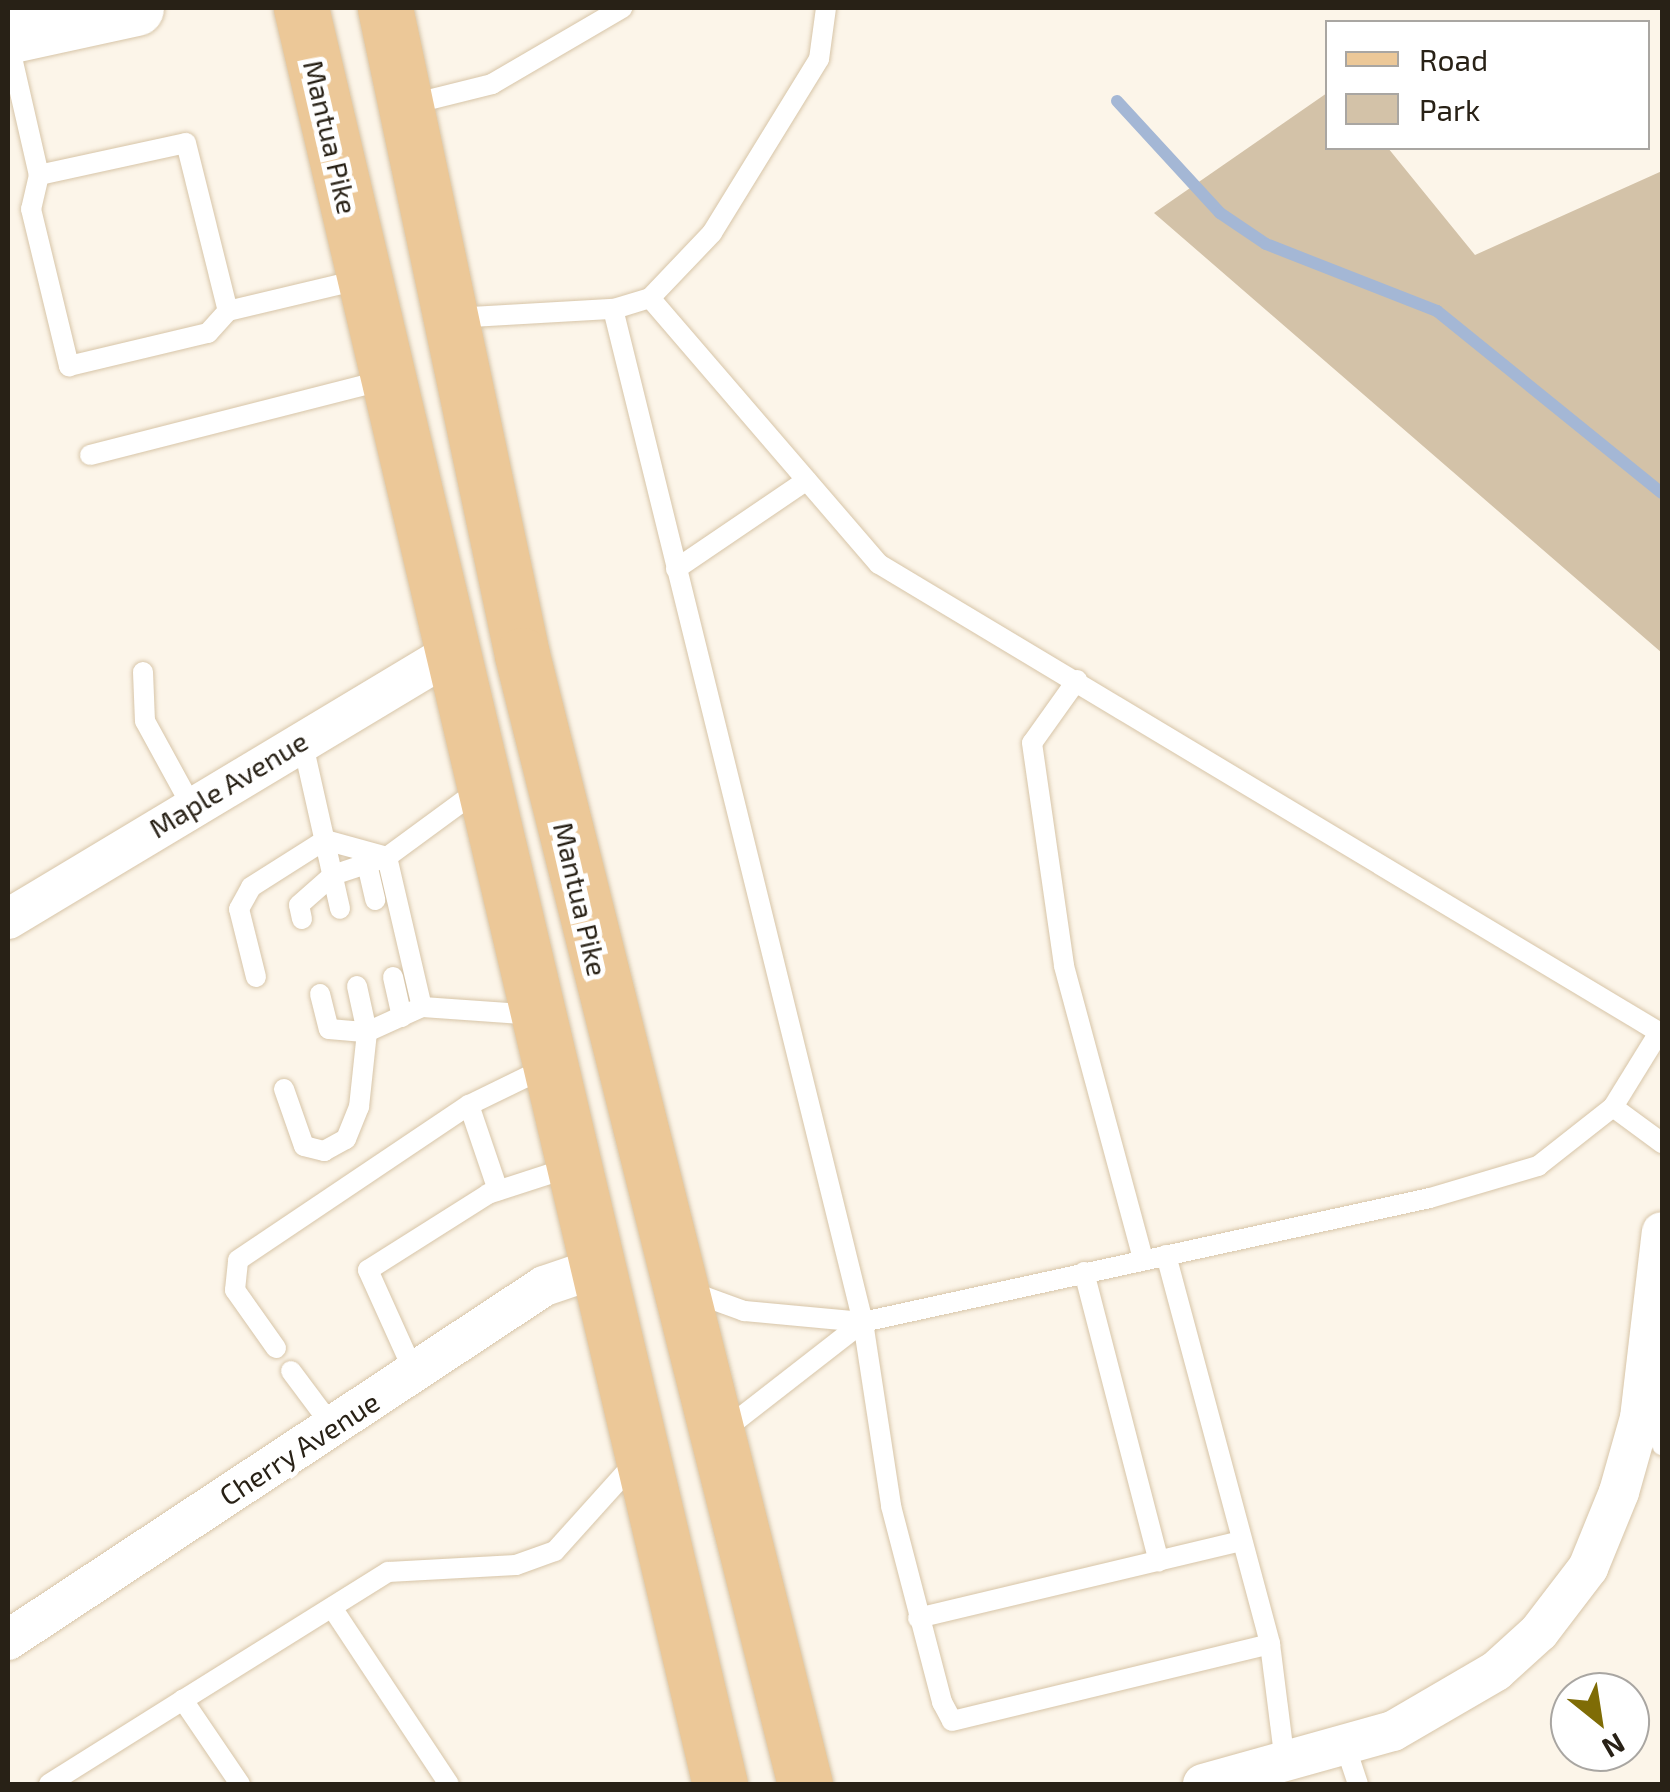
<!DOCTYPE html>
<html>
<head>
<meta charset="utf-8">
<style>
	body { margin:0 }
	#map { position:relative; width:1670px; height:1792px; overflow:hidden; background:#fcf5e9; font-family:"Exo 2",sans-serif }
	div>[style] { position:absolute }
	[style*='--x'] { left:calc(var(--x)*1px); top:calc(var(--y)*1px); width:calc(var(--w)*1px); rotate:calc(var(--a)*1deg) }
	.green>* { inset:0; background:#d3c2a8 }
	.stream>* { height:12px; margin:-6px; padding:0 6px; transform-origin:6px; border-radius:6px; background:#a4b7d5 }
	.roads { filter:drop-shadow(0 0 2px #d7c5a8) drop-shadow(0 0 2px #d7c5a8) }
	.service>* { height:20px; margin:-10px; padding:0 10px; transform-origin:10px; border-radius:10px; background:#fff }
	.minor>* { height:40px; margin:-20px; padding:0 20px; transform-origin:20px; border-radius:20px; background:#fff }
	.secondary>* { height:55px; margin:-27.5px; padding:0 27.5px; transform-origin:27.5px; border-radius:27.5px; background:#fff }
	.primary>* { height:55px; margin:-27.5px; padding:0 27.5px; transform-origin:27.5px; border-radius:27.5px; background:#ecc898 }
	span { translate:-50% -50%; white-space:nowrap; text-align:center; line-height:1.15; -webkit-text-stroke:10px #fff; paint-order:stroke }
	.street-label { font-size:28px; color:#282116 }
	.frame { position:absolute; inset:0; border:10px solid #282116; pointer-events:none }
	.legend { position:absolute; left:1325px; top:20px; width:325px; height:130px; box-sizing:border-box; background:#fff; border:2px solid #a9a6a2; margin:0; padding:12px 18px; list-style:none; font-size:30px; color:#282116 }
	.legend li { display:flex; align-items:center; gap:20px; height:50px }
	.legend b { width:50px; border:2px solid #a9a6a2 }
	.north { position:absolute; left:1550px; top:1672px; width:100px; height:100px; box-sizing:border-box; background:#fff; border:2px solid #a9a6a2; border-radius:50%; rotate:150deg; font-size:28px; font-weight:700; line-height:40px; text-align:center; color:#282116 }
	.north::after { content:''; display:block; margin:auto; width:35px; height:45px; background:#7f6c06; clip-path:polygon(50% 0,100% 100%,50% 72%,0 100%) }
</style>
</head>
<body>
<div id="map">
	<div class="green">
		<i style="clip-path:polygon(1327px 93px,1328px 148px,1388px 148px,1475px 255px,1662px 171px,1662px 653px,1154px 213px)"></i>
	</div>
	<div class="stream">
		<i style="--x:1117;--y:101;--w:152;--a:47.4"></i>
		<i style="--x:1220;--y:213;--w:55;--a:34"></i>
		<i style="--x:1266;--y:244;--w:184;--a:21.4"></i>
		<i style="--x:1437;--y:311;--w:289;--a:39"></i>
	</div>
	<div class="roads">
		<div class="service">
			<i style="--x:826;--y:8;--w:51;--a:97.8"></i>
			<i style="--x:819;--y:59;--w:204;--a:121.6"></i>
			<i style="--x:712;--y:233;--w:90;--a:133.6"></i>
			<i style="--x:650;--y:298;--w:351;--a:49.3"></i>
			<i style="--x:879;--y:564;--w:913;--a:30.97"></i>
			<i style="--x:8;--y:40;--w:139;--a:77.1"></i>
			<i style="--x:39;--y:175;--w:35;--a:103"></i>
			<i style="--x:31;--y:209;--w:162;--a:76.4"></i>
			<i style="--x:69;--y:366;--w:143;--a:-13.4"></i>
			<i style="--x:208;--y:333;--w:30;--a:-48"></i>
			<i style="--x:228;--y:311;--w:138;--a:-13.4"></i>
			<i style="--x:408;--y:105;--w:87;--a:-14"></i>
			<i style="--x:492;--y:84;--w:151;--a:-30.3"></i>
			<i style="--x:39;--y:175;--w:150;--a:-12.3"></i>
			<i style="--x:186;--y:143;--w:173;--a:76"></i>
			<i style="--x:650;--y:298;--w:39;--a:163"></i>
			<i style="--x:613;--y:309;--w:1043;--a:76.14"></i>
			<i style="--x:863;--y:1322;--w:186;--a:81.3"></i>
			<i style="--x:891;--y:1506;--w:203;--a:75.4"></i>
			<i style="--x:942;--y:1702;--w:21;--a:62"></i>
			<i style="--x:952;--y:1721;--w:327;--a:-13.6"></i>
			<i style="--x:455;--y:318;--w:158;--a:-3.3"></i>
			<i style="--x:90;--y:455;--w:304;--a:-14.3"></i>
			<i style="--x:676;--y:569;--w:158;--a:-34.2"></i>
			<i style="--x:143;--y:672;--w:49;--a:87.7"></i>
			<i style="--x:145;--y:721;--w:98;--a:61.3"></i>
			<i style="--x:1077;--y:680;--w:77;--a:125.5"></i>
			<i style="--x:1032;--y:743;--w:225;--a:81.8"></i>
			<i style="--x:1064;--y:966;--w:303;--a:74.9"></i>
			<i style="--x:302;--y:740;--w:173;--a:77.3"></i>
			<i style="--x:387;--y:857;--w:154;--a:76.9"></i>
			<i style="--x:367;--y:864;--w:37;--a:77"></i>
			<i style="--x:302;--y:919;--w:14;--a:-102"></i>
			<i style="--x:299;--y:905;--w:45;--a:-41.4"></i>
			<i style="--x:333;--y:875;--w:57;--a:-18.4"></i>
			<i style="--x:387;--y:857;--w:117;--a:-36.3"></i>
			<i style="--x:256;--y:977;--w:70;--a:-104"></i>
			<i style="--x:239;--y:909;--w:25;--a:-61"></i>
			<i style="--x:251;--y:887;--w:88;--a:-32.4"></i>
			<i style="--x:325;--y:840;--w:64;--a:15.3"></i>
			<i style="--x:393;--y:977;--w:41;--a:77.3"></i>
			<i style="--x:320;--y:994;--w:36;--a:76"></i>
			<i style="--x:329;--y:1029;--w:38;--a:5"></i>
			<i style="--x:367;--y:1032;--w:47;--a:-102.3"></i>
			<i style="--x:284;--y:1089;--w:60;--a:70.7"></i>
			<i style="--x:304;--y:1146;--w:21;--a:14"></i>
			<i style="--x:324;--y:1151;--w:25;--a:-29"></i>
			<i style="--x:346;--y:1139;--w:35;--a:-68"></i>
			<i style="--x:359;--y:1107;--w:75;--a:-83.9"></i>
			<i style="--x:367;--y:1032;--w:60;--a:-24.4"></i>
			<i style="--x:422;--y:1007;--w:115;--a:4"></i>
			<i style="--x:469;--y:1105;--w:90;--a:71.2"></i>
			<i style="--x:1613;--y:1107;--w:89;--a:-58.3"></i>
			<i style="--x:1166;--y:1255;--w:403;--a:75"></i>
			<i style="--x:1270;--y:1644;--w:120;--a:82.8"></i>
			<i style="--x:1084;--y:1272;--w:299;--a:75.5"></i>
			<i style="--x:689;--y:1291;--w:59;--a:20"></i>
			<i style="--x:744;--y:1311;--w:120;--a:5.3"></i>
			<i style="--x:863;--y:1322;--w:580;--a:-12.34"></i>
			<i style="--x:1430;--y:1198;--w:113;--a:-16.5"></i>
			<i style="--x:1538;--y:1166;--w:95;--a:-38.2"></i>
			<i style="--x:1613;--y:1107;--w:61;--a:36.3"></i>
			<i style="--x:276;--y:1348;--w:71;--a:-125.3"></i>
			<i style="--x:235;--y:1290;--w:30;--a:-84"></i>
			<i style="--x:238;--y:1260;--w:278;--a:-33.9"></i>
			<i style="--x:469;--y:1105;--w:87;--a:-26"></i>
			<i style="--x:291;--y:1371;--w:69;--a:53.3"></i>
			<i style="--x:414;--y:1372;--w:112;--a:-114.3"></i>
			<i style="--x:368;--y:1270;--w:142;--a:-32.3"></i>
			<i style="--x:488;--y:1194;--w:87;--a:-18"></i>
			<i style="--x:1654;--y:1402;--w:44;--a:79.5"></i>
			<i style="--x:723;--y:1431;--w:177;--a:-37.9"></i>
			<i style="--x:333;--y:1609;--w:210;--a:56.5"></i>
			<i style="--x:918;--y:1618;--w:333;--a:-13.4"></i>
			<i style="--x:1345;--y:1745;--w:41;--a:71.6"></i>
			<i style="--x:49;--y:1784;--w:158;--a:-32.1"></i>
			<i style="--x:240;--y:1784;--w:102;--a:-124.2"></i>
			<i style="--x:183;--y:1700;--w:242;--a:-32"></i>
			<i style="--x:388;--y:1572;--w:128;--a:-3.1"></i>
			<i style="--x:516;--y:1565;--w:41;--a:-19.7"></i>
			<i style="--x:555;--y:1551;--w:122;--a:-48"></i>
		</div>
		<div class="minor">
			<i style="--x:8;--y:919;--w:517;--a:-30.98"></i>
			<i style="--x:8;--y:1640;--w:642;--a:-33.44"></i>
			<i style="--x:544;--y:1286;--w:56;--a:-18.8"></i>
			<i style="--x:1203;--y:1784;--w:197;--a:-15.6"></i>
			<i style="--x:1393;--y:1731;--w:119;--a:-30.2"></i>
			<i style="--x:1496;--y:1671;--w:58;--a:-42.2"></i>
			<i style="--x:1539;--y:1632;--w:81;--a:-52.6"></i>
			<i style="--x:1588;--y:1568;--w:82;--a:-67.8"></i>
			<i style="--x:1619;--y:1492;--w:77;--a:-74.2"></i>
			<i style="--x:1640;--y:1418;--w:187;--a:-83.3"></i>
		</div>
		<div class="secondary">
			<i style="--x:8;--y:36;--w:131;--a:-12.3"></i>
		</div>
		<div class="primary">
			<i style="--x:301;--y:8;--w:1825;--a:76.73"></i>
			<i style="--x:385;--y:8;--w:661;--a:78.04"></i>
			<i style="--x:522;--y:655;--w:1164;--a:75.93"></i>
		</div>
	</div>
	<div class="street-label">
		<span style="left:331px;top:137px;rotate:77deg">Mantua Pike</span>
		<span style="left:228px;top:784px;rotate:-31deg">Maple Avenue</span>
		<span style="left:581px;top:899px;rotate:77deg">Mantua Pike</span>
		<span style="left:299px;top:1448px;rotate:-33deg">Cherry Avenue</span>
	</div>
	<div class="frame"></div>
	<ul class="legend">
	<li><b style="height:12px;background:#ecc898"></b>Road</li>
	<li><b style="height:28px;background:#d3c2a8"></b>Park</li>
	</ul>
	<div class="north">N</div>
</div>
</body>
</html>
